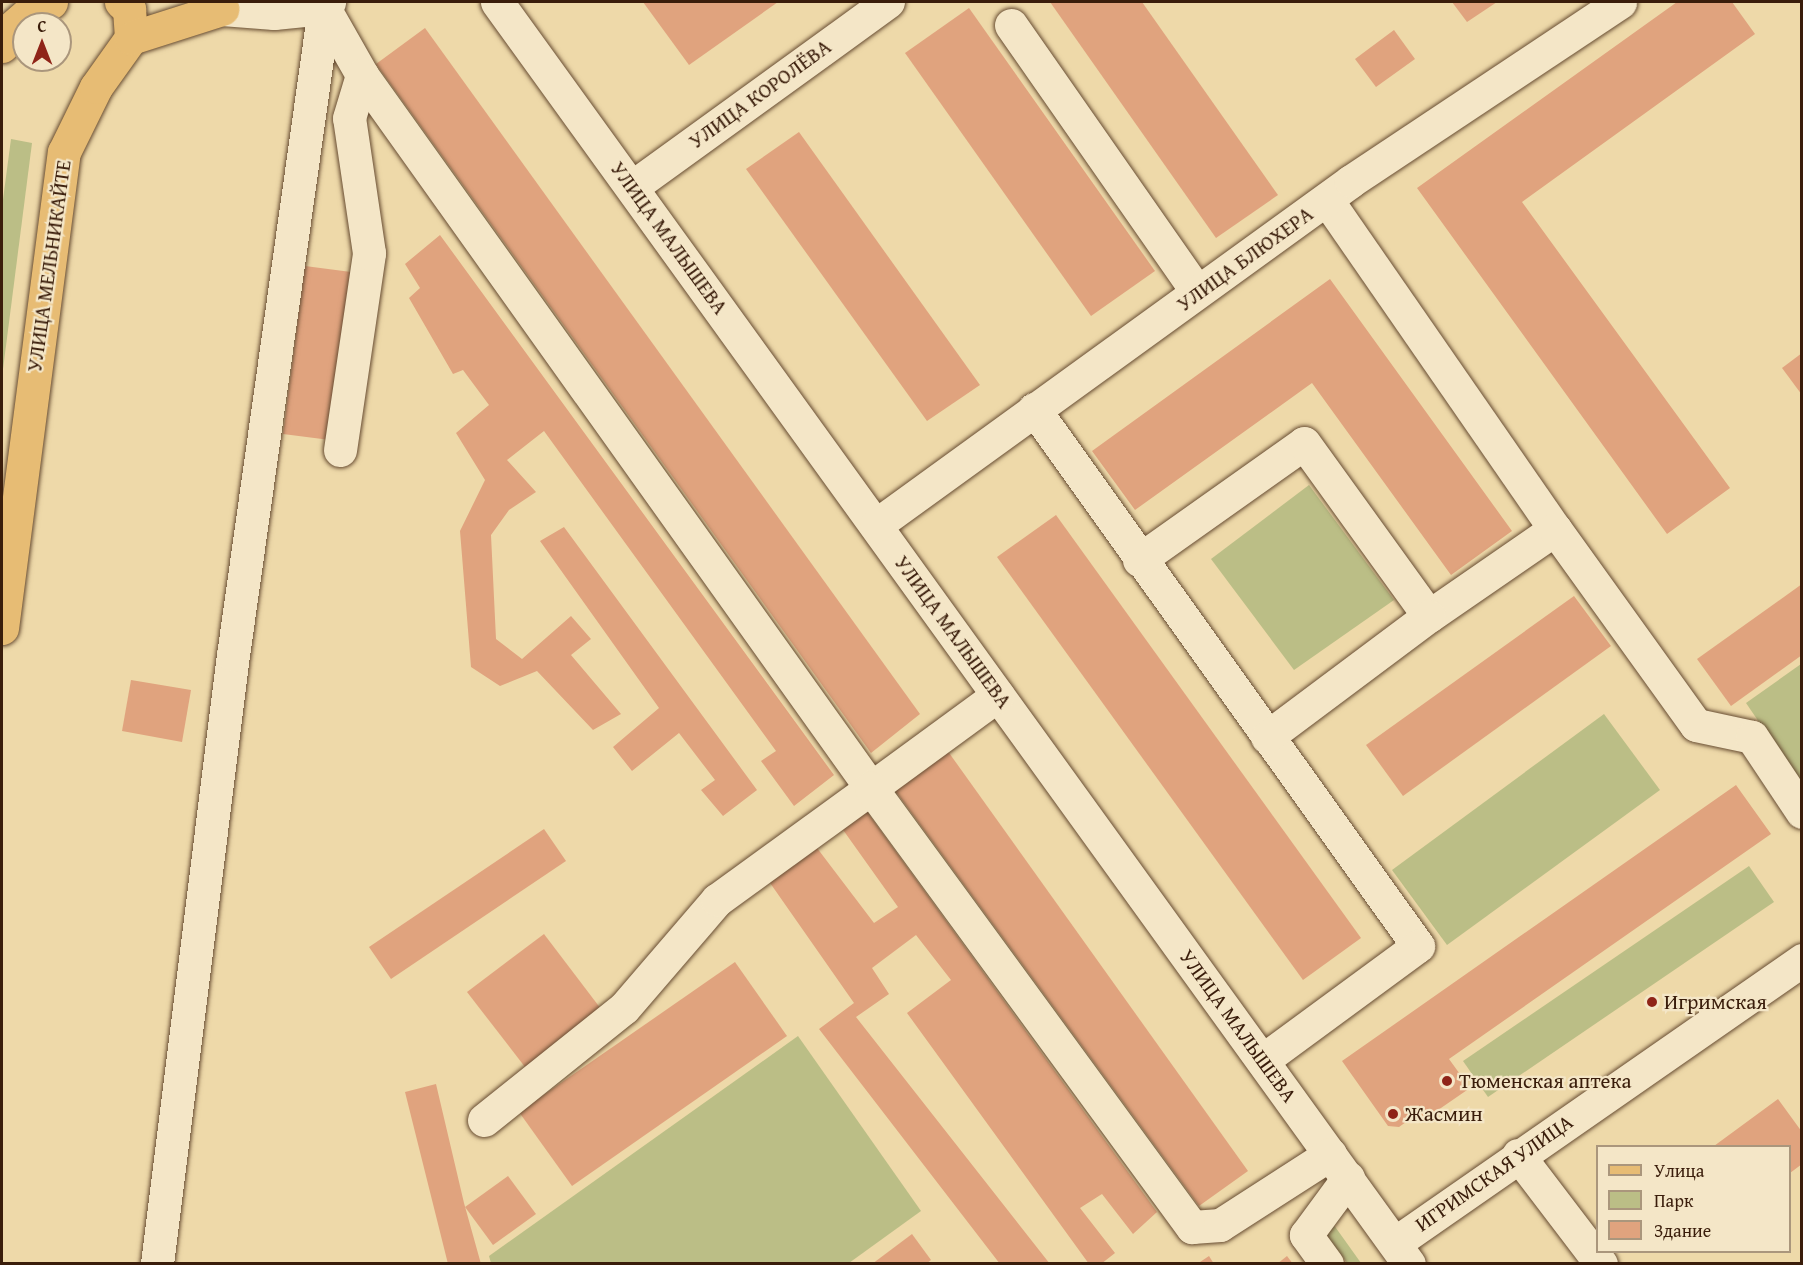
<!DOCTYPE html>
<html>
<head>
<meta charset="utf-8">
<style>
	body { margin:0 }
	#map { position:relative; width:1803px; height:1265px; overflow:hidden; background:#eed9a9; font-family:"Gentium Book Plus",serif }
	div>[style] { position:absolute }
	[style*='--x'] { left:calc(var(--x)*1px); top:calc(var(--y)*1px); width:calc(var(--w)*1px); rotate:calc(var(--a)*1deg) }
	.green>* { inset:0; background:#bbbe86 }
	.building>* { inset:0; background:#e0a37e }
	.roads { filter:drop-shadow(0 0 2px #674c32) drop-shadow(0 0 2px #674c32) }
	.minor>* { height:33px; margin:-16.5px; padding:0 16.5px; transform-origin:16.5px; border-radius:16.5px; background:#f4e6c7 }
	.major>* { height:33px; margin:-16.5px; padding:0 16.5px; transform-origin:16.5px; border-radius:16.5px; background:#e7bc74 }
	.dots>* { width:16px; height:16px; translate:-50% -50%; box-sizing:border-box; border:3px solid #f4e6c7; border-radius:50% }
	span { translate:-50% -50%; white-space:nowrap; text-align:center; line-height:1.15; -webkit-text-stroke:4.5px #f4e6c7; paint-order:stroke }
	.street-label { font-size:21px; color:#3a1d0b }
	.poi-label { font-size:21px; color:#3a1d0b }
	.left { translate:0 -50%; text-align:left }
	.frame { position:absolute; inset:0; border:3px solid #3a1d0b; pointer-events:none }
	.legend { position:absolute; left:1596px; top:1145px; width:195px; height:108px; box-sizing:border-box; background:#f4e6c7; border:2px solid #aa967c; margin:0; padding:8px 10px; list-style:none; font-size:18px; color:#3a1d0b }
	.legend li { display:flex; align-items:center; gap:12px; height:30px }
	.legend b { width:30px; border:2px solid #aa967c }
	.north { position:absolute; left:12px; top:12px; width:60px; height:60px; box-sizing:border-box; background:#f4e6c7; border:2px solid #aa967c; border-radius:50%; rotate:0deg; font-size:16px; font-weight:700; line-height:24px; text-align:center; color:#3a1d0b }
	.north::after { content:''; display:block; margin:auto; width:21px; height:27px; background:#8f2418; clip-path:polygon(50% 0,100% 100%,50% 72%,0 100%) }
</style>
</head>
<body>
<div id="map">
	<div class="green">
		<i style="clip-path:polygon(11px 139px,32px 143px,2px 377px,2px 207px)"></i>
		<i style="clip-path:polygon(1309px 485px,1394px 600px,1294px 670px,1211px 559px)"></i>
		<i style="clip-path:polygon(1801px 664px,1801px 784px,1746px 703px)"></i>
		<i style="clip-path:polygon(1604px 714px,1660px 790px,1447px 945px,1392px 870px)"></i>
		<i style="clip-path:polygon(1749px 866px,1774px 902px,1488px 1097px,1463px 1061px)"></i>
		<i style="clip-path:polygon(798px 1036px,921px 1211px,849px 1263px,491px 1263px,489px 1256px)"></i>
		<i style="clip-path:polygon(1331px 1221px,1361px 1263px,1347px 1263px,1324px 1231px)"></i>
	</div>
	<div class="building">
		<i style="clip-path:polygon(643px 2px,778px 2px,689px 65px)"></i>
		<i style="clip-path:polygon(1050px 2px,1142px 2px,1278px 195px,1216px 238px)"></i>
		<i style="clip-path:polygon(1452px 2px,1497px 2px,1467px 22px)"></i>
		<i style="clip-path:polygon(1677px 2px,1732px 2px,1755px 34px,1522px 202px,1730px 488px,1667px 534px,1417px 188px)"></i>
		<i style="clip-path:polygon(969px 8px,1155px 271px,1091px 316px,905px 53px)"></i>
		<i style="clip-path:polygon(425px 28px,920px 714px,871px 753px,376px 64px)"></i>
		<i style="clip-path:polygon(1394px 30px,1415px 59px,1376px 87px,1355px 59px)"></i>
		<i style="clip-path:polygon(799px 132px,980px 385px,927px 421px,746px 169px)"></i>
		<i style="clip-path:polygon(440px 235px,834px 775px,794px 806px,761px 761px,776px 751px,544px 431px,507px 460px,536px 492px,509px 510px,491px 535px,496px 639px,522px 659px,571px 616px,591px 639px,571px 655px,621px 714px,593px 730px,537px 671px,500px 686px,471px 667px,460px 531px,485px 480px,456px 433px,489px 405px,463px 370px,453px 374px,409px 298px,420px 288px,405px 264px)"></i>
		<i style="clip-path:polygon(305px 266px,351px 272px,330px 440px,283px 434px)"></i>
		<i style="clip-path:polygon(1330px 279px,1512px 531px,1451px 575px,1312px 383px,1135px 510px,1092px 451px)"></i>
		<i style="clip-path:polygon(1802px 353px,1802px 395px,1782px 368px)"></i>
		<i style="clip-path:polygon(1056px 515px,1361px 938px,1303px 980px,997px 557px)"></i>
		<i style="clip-path:polygon(564px 527px,757px 790px,723px 816px,701px 790px,715px 780px,679px 733px,632px 771px,613px 747px,659px 708px,540px 541px)"></i>
		<i style="clip-path:polygon(1802px 584px,1802px 655px,1731px 706px,1697px 659px)"></i>
		<i style="clip-path:polygon(1574px 596px,1611px 646px,1403px 796px,1366px 745px)"></i>
		<i style="clip-path:polygon(131px 680px,191px 690px,182px 742px,122px 731px)"></i>
		<i style="clip-path:polygon(947px 750px,1248px 1171px,1199px 1206px,894px 789px)"></i>
		<i style="clip-path:polygon(1736px 785px,1771px 834px,1449px 1059px,1470px 1088px,1425px 1119px,1420px 1112px,1399px 1127px,1388px 1126px,1342px 1061px)"></i>
		<i style="clip-path:polygon(865px 809px,1157px 1212px,1133px 1234px,1102px 1194px,1080px 1208px,1115px 1253px,1101px 1264px,1089px 1264px,907px 1013px,951px 980px,916px 935px,872px 968px,889px 994px,856px 1017px,1050px 1264px,1000px 1264px,819px 1029px,854px 1003px,768px 880px,814px 844px,874px 923px,898px 907px,841px 827px)"></i>
		<i style="clip-path:polygon(544px 829px,566px 861px,391px 979px,369px 947px)"></i>
		<i style="clip-path:polygon(544px 934px,601px 1009px,525px 1067px,467px 992px)"></i>
		<i style="clip-path:polygon(735px 962px,787px 1036px,572px 1186px,519px 1112px)"></i>
		<i style="clip-path:polygon(436px 1084px,464px 1203px,481px 1264px,448px 1264px,405px 1092px)"></i>
		<i style="clip-path:polygon(1778px 1099px,1802px 1132px,1802px 1164px,1790px 1173px,1790px 1146px,1714px 1146px)"></i>
		<i style="clip-path:polygon(508px 1176px,536px 1214px,493px 1245px,465px 1207px)"></i>
		<i style="clip-path:polygon(912px 1234px,931px 1260px,926px 1264px,872px 1264px)"></i>
		<i style="clip-path:polygon(1209px 1256px,1214px 1264px,1197px 1264px)"></i>
		<i style="clip-path:polygon(1287px 1256px,1293px 1264px,1277px 1264px)"></i>
	</div>
	<div class="roads">
		<div class="minor">
			<i style="--x:497;--y:2;--w:1557;--a:54.15"></i>
			<i style="--x:324;--y:8;--w:77;--a:60.4"></i>
			<i style="--x:362;--y:75;--w:876;--a:54.48"></i>
			<i style="--x:871;--y:788;--w:157;--a:-36.2"></i>
			<i style="--x:222;--y:9;--w:52;--a:4.4"></i>
			<i style="--x:274;--y:13;--w:50;--a:-5.7"></i>
			<i style="--x:324;--y:8;--w:8;--a:-50"></i>
			<i style="--x:1011;--y:25;--w:325;--a:55.1"></i>
			<i style="--x:632;--y:187;--w:316;--a:-35.9"></i>
			<i style="--x:1327;--y:200;--w:400;--a:55.3"></i>
			<i style="--x:1034;--y:409;--w:660;--a:54.43"></i>
			<i style="--x:1418;--y:946;--w:192;--a:143.7"></i>
			<i style="--x:340;--y:450;--w:199;--a:-81.6"></i>
			<i style="--x:369;--y:253;--w:136;--a:-98.4"></i>
			<i style="--x:349;--y:118;--w:45;--a:-73.2"></i>
			<i style="--x:876;--y:525;--w:586;--a:-35.91"></i>
			<i style="--x:1351;--y:181;--w:323;--a:-33.6"></i>
			<i style="--x:1139;--y:560;--w:202;--a:-35.3"></i>
			<i style="--x:1304;--y:443;--w:213;--a:54.2"></i>
			<i style="--x:1429;--y:616;--w:153;--a:-34.6"></i>
			<i style="--x:1555;--y:529;--w:241;--a:54.3"></i>
			<i style="--x:1696;--y:725;--w:57;--a:12.1"></i>
			<i style="--x:1752;--y:737;--w:90;--a:56.3"></i>
			<i style="--x:1267;--y:737;--w:202;--a:-36.8"></i>
			<i style="--x:484;--y:1120;--w:179;--a:-38.7"></i>
			<i style="--x:624;--y:1008;--w:143;--a:-49.3"></i>
			<i style="--x:717;--y:900;--w:190;--a:-36"></i>
			<i style="--x:871;--y:788;--w:544;--a:53.83"></i>
			<i style="--x:1192;--y:1227;--w:28;--a:-4"></i>
			<i style="--x:1220;--y:1225;--w:131;--a:-32.8"></i>
			<i style="--x:1518;--y:1155;--w:137;--a:52.7"></i>
			<i style="--x:1395;--y:1243;--w:496;--a:-34.8"></i>
			<i style="--x:157;--y:1264;--w:614;--a:-82.89"></i>
			<i style="--x:233;--y:655;--w:653;--a:-81.99"></i>
			<i style="--x:1327;--y:1264;--w:36;--a:-126"></i>
			<i style="--x:1306;--y:1235;--w:71;--a:-53.6"></i>
		</div>
		<div class="major">
			<i style="--x:121;--y:2;--w:11;--a:41"></i>
			<i style="--x:129;--y:9;--w:29;--a:86"></i>
			<i style="--x:2;--y:46;--w:16;--a:-68"></i>
			<i style="--x:8;--y:31;--w:35;--a:-41"></i>
			<i style="--x:34;--y:8;--w:18;--a:-19"></i>
			<i style="--x:2;--y:628;--w:480;--a:-82.6"></i>
			<i style="--x:64;--y:152;--w:72;--a:-63.8"></i>
			<i style="--x:96;--y:87;--w:60;--a:-54.5"></i>
			<i style="--x:131;--y:38;--w:96;--a:-17.7"></i>
		</div>
	</div>
	<div class="dots">
		<i style="left:1652px;top:1002px;background:#8f2418"></i>
		<i style="left:1447px;top:1081px;background:#8f2418"></i>
		<i style="left:1393px;top:1114px;background:#8f2418"></i>
	</div>
	<div class="street-label">
		<span style="left:760px;top:94px;rotate:-36deg">УЛИЦА КОРОЛЁВА</span>
		<span style="left:669px;top:238px;rotate:54deg">УЛИЦА МАЛЫШЕВА</span>
		<span style="left:1245px;top:259px;rotate:-36deg">УЛИЦА БЛЮХЕРА</span>
		<span style="left:49px;top:266px;rotate:-82deg">УЛИЦА МЕЛЬНИКАЙТЕ</span>
		<span style="left:953px;top:632px;rotate:54deg">УЛИЦА МАЛЫШЕВА</span>
		<span style="left:1238px;top:1026px;rotate:54deg">УЛИЦА МАЛЫШЕВА</span>
		<span style="left:1494px;top:1173px;rotate:-35deg">ИГРИМСКАЯ УЛИЦА</span>
	</div>
	<div class="poi-label">
		<span class="left" style="left:1664px;top:1002px">Игримская</span>
		<span class="left" style="left:1459px;top:1081px">Тюменская аптека</span>
		<span class="left" style="left:1405px;top:1114px">Жасмин</span>
	</div>
	<div class="frame"></div>
	<ul class="legend">
	<li><b style="height:8px;background:#e7bc74"></b>Улица</li>
	<li><b style="height:16px;background:#bbbe86"></b>Парк</li>
	<li><b style="height:16px;background:#e0a37e"></b>Здание</li>
	</ul>
	<div class="north">С</div>
</div>
</body>
</html>
